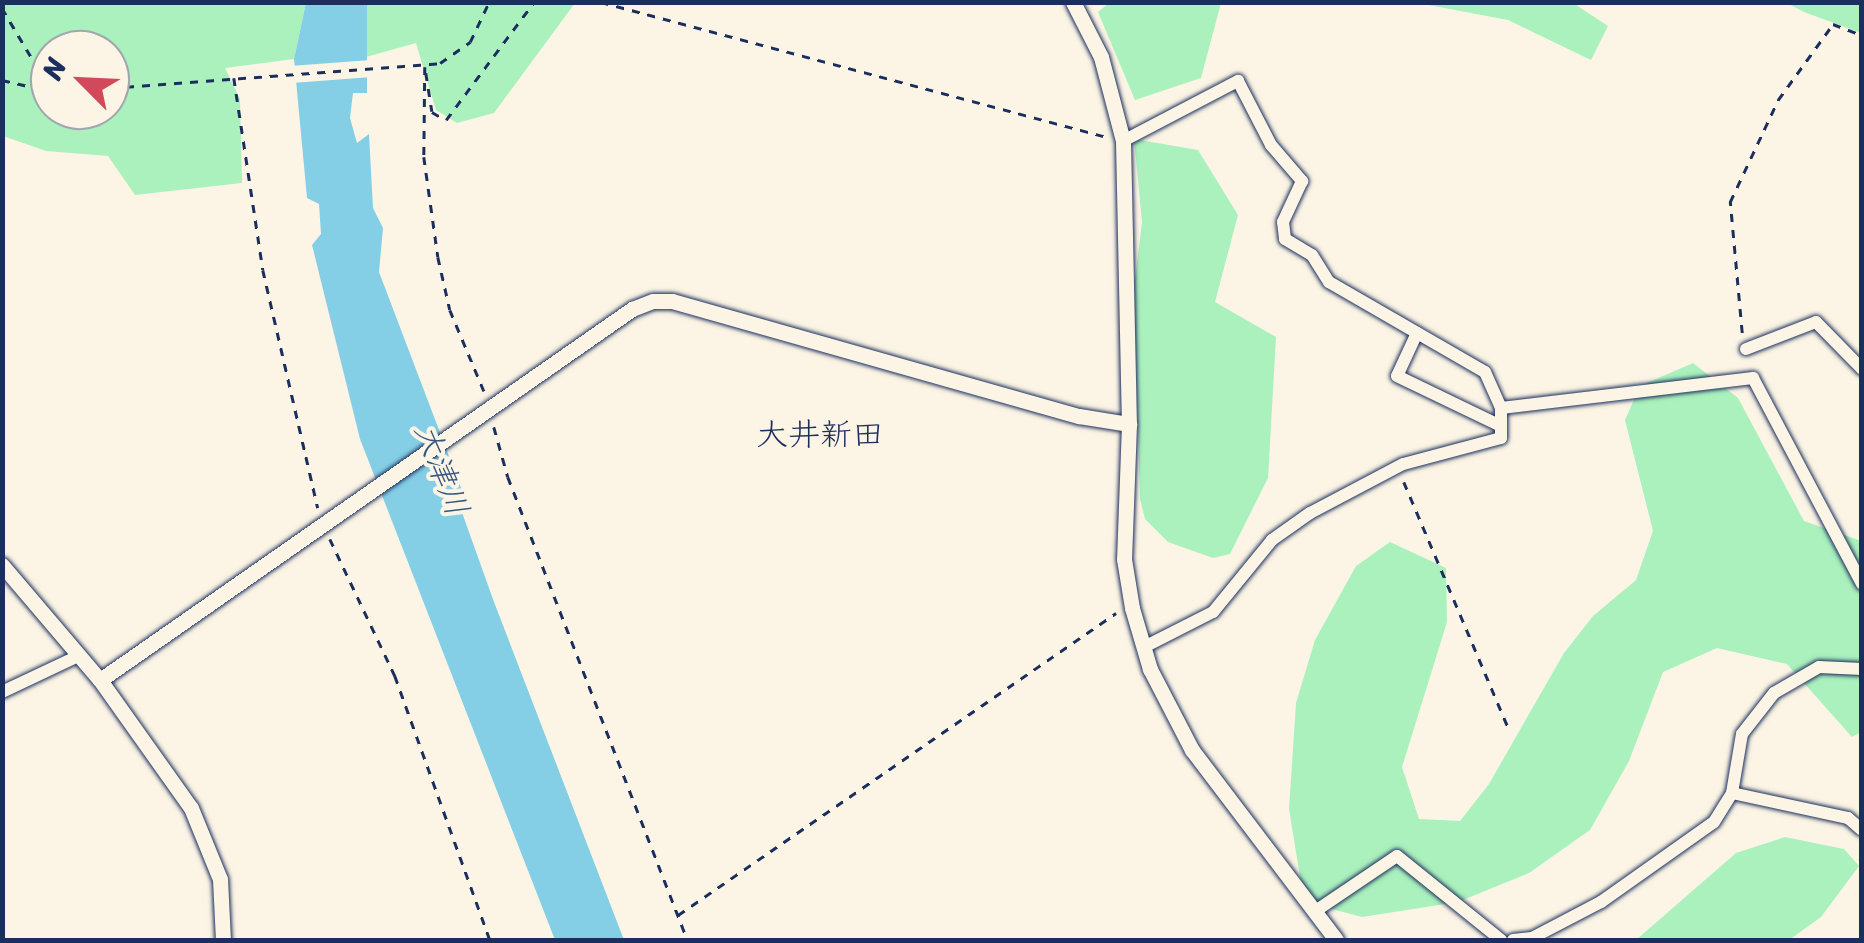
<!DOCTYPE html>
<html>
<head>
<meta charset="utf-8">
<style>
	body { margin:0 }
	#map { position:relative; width:1864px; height:943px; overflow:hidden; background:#fcf5e5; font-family:Sriracha,"Klee One",sans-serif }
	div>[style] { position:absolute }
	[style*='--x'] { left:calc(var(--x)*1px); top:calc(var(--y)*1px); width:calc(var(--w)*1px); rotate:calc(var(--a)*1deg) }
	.green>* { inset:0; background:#abf1be }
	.water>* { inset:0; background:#85cfe6 }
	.pier>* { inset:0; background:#fcf5e5 }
	.path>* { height:2.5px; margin-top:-1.25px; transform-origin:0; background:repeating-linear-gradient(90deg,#1b2f5e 0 8px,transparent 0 16px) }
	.roads { filter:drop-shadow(0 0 2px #1b2f5e) drop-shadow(0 0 2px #1b2f5e) }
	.minor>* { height:12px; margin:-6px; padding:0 6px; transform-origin:6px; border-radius:6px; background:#fcf5e5 }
	.tertiary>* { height:15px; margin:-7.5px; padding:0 7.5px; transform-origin:7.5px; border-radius:7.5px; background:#fcf5e5 }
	span { translate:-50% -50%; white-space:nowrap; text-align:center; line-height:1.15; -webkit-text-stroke:8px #fcf5e5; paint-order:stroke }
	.neighbourhood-label { font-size:32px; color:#1b2f5e }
	.water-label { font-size:32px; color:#365780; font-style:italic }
	.frame { position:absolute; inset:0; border:5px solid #1b2f5e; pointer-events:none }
	.north { position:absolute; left:30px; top:30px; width:100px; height:100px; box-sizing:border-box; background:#fcf5e5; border:2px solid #a2a6af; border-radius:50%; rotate:294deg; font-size:28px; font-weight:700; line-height:40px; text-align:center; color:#1b2f5e }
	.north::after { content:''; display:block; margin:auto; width:35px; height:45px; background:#d1495b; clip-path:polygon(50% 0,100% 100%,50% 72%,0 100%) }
</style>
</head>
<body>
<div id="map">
	<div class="green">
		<i style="clip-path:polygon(evenodd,2px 3px,306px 3px,294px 59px,225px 68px,240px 99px,242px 183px,135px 195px,108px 156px,46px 151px,3px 136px,2px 3px,50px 50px,110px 50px,110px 110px,50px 110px,50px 50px)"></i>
		<i style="clip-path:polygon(367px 3px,575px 3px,494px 113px,457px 123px,436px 110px,416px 43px,366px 57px)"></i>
		<i style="clip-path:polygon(1109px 3px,1221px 3px,1201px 78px,1135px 100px,1098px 12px)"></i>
		<i style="clip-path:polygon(1418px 3px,1573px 3px,1608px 26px,1591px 60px,1508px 20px)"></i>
		<i style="clip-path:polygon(1787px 3px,1861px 3px,1861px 33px,1804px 12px)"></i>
		<i style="clip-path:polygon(1134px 139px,1198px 150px,1238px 215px,1215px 302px,1276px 337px,1268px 478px,1230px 554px,1213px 558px,1168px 542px,1145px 519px,1140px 499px,1134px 287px,1142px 222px)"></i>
		<i style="clip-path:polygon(1693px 363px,1738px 398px,1804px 521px,1861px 541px,1861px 732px,1852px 737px,1787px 664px,1717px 648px,1663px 672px,1629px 761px,1590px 830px,1529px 873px,1458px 902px,1362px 917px,1328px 908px,1302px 889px,1289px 809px,1296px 703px,1315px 640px,1356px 566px,1390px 542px,1446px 568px,1447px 622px,1402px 767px,1419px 819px,1460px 821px,1489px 784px,1564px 653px,1593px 616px,1636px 580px,1653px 531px,1625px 420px,1640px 386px)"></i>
		<i style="clip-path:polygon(1785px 837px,1844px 849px,1859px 866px,1821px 917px,1789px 940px,1636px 940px,1736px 853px)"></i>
	</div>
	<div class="water">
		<i style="clip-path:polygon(306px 3px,367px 3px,367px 93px,353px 93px,350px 118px,357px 143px,369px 134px,373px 208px,383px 228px,379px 272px,463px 493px,459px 504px,494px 602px,624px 940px,555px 940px,360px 439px,312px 245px,321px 234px,319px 204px,307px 198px,294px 59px)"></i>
	</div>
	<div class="pier">
		<i style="clip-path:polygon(371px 60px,372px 77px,292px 83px,290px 66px)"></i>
	</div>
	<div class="path">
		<i style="--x:601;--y:2;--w:524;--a:14.94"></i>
		<i style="--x:2;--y:8;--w:66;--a:59.2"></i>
		<i style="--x:36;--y:65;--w:25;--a:83"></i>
		<i style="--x:425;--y:67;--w:90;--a:90.6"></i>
		<i style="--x:424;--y:157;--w:101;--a:82"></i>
		<i style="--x:438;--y:257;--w:54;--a:77.2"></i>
		<i style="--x:450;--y:310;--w:88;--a:67.2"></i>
		<i style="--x:426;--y:73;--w:39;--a:81"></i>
		<i style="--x:432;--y:112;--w:16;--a:30"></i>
		<i style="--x:446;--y:120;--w:147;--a:-53.3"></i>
		<i style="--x:234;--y:78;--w:194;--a:81.4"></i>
		<i style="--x:263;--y:270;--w:244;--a:77"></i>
		<i style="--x:2;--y:80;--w:49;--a:12.9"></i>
		<i style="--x:110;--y:88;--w:331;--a:-4.3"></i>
		<i style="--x:440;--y:63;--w:37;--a:-35"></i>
		<i style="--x:470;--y:42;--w:44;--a:-64.6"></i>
		<i style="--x:1742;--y:333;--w:132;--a:-95.2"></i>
		<i style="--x:1730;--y:202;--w:113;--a:-64.8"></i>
		<i style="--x:1778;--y:100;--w:94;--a:-54.1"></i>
		<i style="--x:1833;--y:24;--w:31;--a:21"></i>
		<i style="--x:494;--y:427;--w:52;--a:74.4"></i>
		<i style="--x:508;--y:477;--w:497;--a:68.8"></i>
		<i style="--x:1404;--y:482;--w:266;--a:67"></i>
		<i style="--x:330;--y:539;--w:152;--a:64.6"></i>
		<i style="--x:395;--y:676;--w:281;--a:70.2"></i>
		<i style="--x:678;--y:915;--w:532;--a:-34.59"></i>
	</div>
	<div class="roads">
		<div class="minor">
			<i style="--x:1123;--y:141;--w:130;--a:-27.6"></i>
			<i style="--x:1238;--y:81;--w:72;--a:62.7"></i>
			<i style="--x:1271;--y:145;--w:48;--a:49.3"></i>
			<i style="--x:1302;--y:181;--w:45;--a:114.9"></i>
			<i style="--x:1283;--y:222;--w:17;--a:83"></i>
			<i style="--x:1285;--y:239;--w:31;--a:31"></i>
			<i style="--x:1312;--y:255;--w:32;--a:58"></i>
			<i style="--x:1329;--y:282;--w:180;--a:30"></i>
			<i style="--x:1485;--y:372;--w:39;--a:66"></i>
			<i style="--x:1501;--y:408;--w:30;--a:90"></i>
			<i style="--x:1501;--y:438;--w:101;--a:165.1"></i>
			<i style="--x:1403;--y:464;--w:105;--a:152.2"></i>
			<i style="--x:1310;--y:513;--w:47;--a:144.6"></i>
			<i style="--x:1272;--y:540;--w:93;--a:129.3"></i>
			<i style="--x:1213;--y:612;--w:77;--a:153.1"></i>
			<i style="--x:1417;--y:333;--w:47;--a:114.9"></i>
			<i style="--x:1397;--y:376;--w:115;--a:25.7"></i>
			<i style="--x:1746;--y:349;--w:75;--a:-21.1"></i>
			<i style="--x:1816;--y:322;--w:66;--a:45.6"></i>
			<i style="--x:1501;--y:408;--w:254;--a:-6.8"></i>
			<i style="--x:1753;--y:378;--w:233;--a:62.1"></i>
			<i style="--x:2;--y:692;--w:84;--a:-25.3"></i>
			<i style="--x:1732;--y:793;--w:119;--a:12.2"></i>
			<i style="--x:1848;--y:818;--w:18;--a:41"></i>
			<i style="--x:1314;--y:912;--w:100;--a:-34"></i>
			<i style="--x:1397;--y:856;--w:134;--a:38.9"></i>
			<i style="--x:1513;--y:940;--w:19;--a:-6"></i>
			<i style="--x:1532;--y:938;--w:78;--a:-27.6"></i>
			<i style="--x:1601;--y:902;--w:138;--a:-35.3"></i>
			<i style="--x:1714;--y:822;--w:34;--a:-58"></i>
			<i style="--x:1732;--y:793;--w:60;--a:-80.4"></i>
			<i style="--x:1742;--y:734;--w:52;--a:-52"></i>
			<i style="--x:1774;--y:693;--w:52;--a:-30"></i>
			<i style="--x:1819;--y:667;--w:43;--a:2.7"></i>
		</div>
		<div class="tertiary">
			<i style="--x:1073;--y:2;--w:62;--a:63"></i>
			<i style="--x:1101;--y:57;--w:87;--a:75.3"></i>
			<i style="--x:1123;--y:141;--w:283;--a:88.8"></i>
			<i style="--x:1129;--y:424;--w:135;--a:92.1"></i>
			<i style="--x:1124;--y:559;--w:50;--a:80.7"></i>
			<i style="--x:1132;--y:608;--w:64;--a:73.6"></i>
			<i style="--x:1150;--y:669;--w:91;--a:62.6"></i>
			<i style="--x:1192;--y:750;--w:238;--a:52.8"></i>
			<i style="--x:2;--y:565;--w:151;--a:49.6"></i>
			<i style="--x:100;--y:680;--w:157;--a:54.6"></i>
			<i style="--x:191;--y:808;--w:77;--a:67.8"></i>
			<i style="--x:220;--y:879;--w:61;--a:87.2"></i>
			<i style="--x:100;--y:680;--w:649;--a:-34.89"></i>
			<i style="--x:632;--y:309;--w:22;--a:-21"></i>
			<i style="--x:653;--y:301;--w:19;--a:0"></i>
			<i style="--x:672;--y:301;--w:423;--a:15.8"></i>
			<i style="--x:1079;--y:416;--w:51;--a:9.1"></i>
		</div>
	</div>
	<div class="neighbourhood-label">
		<span style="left:820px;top:435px">大井新田</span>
	</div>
	<div class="water-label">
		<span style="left:441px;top:470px;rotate:69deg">大津川</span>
	</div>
	<div class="frame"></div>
	<div class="north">N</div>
</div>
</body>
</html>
